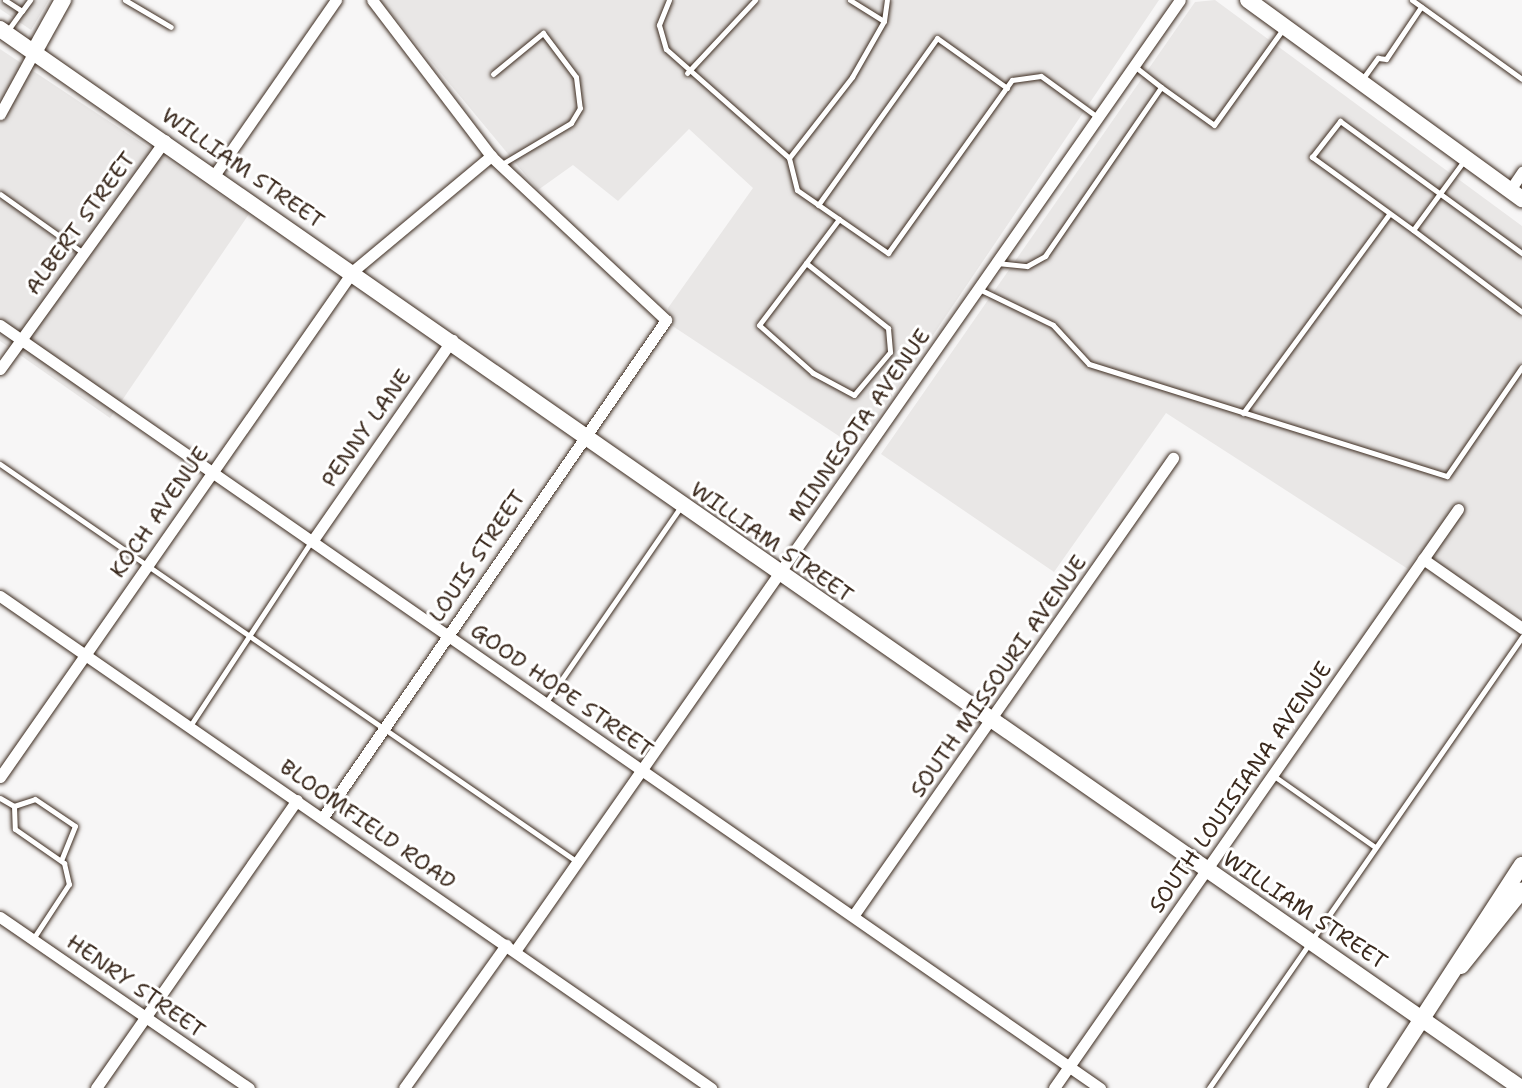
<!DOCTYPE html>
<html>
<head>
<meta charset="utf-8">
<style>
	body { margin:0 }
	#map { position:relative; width:1522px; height:1088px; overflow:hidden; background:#f7f6f6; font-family:"Shantell Sans",sans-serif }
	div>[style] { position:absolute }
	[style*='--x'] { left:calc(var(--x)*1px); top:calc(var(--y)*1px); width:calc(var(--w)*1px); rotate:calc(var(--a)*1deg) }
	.built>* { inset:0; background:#e9e7e6 }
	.roads { filter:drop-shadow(0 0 2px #3b2a1e) drop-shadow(0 0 2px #3b2a1e) }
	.lane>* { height:5px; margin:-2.5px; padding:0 2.5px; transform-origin:2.5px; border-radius:2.5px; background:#fff }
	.street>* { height:11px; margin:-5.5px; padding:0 5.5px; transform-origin:5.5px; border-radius:5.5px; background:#fff }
	.secondary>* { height:16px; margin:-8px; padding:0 8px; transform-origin:8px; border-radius:8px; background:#fff }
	span { translate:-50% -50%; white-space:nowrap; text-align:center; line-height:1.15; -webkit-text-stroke:6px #fff; paint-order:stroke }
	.street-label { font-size:22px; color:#3b2a1e }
</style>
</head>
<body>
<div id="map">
	<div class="built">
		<i style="clip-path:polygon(0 0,49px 0,31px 30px,0 9px)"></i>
		<i style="clip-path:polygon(380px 0,1159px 0,857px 448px,671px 325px,668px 308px,753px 188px,689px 129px,618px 201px,573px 165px,538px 190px)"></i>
		<i style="clip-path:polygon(1215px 0,1522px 226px,1522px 620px,1419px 552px,1408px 569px,1166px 413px,1054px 572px,881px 454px,1195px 2px)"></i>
		<i style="clip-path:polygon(0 49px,249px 214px,110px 418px,0 341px)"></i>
	</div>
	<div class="roads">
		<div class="lane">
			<i style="--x:5;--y:0;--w:20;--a:33"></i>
			<i style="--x:22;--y:11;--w:14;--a:-54"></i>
			<i style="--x:125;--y:0;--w:53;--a:30.4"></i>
			<i style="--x:669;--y:0;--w:27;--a:112"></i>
			<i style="--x:659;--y:25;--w:25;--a:74"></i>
			<i style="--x:666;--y:49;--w:164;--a:41.5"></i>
			<i style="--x:789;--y:158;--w:103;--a:-52.1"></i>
			<i style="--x:852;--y:77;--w:64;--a:-60.3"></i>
			<i style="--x:884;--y:21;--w:21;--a:-82"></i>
			<i style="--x:850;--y:0;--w:40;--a:32"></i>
			<i style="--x:1412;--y:0;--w:135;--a:35.7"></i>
			<i style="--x:8;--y:30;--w:24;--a:-54"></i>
			<i style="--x:687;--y:73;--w:100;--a:-47"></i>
			<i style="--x:493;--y:74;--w:65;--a:-39.4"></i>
			<i style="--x:543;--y:33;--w:55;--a:53.1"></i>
			<i style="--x:576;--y:77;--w:31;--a:83"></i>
			<i style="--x:580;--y:108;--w:17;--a:121"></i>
			<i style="--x:571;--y:123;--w:80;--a:149.3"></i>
			<i style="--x:1361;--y:81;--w:29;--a:-54"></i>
			<i style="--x:1378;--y:58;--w:8;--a:7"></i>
			<i style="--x:1386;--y:59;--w:63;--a:-56.1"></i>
			<i style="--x:1161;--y:87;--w:65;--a:35.6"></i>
			<i style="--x:1214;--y:125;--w:118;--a:-54.3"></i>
			<i style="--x:789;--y:158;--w:33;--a:76"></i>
			<i style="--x:797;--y:190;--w:111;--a:34.7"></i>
			<i style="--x:888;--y:253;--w:213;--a:-54.4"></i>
			<i style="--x:1012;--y:80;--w:29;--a:-8"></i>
			<i style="--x:1041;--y:76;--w:68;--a:36"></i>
			<i style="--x:1463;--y:162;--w:84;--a:126.3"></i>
			<i style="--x:1413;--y:230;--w:136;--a:37"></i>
			<i style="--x:0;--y:194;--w:100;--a:35.3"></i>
			<i style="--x:818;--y:205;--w:205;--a:-54.5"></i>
			<i style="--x:937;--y:38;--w:86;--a:35.5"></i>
			<i style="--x:1413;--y:230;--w:125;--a:-144.1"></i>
			<i style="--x:1312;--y:157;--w:46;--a:-52.1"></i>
			<i style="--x:1340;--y:121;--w:225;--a:36"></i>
			<i style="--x:806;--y:263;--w:105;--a:38.4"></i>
			<i style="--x:888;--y:328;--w:24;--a:85"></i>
			<i style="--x:890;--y:352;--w:56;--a:129.9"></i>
			<i style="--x:854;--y:395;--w:47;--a:-151.8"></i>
			<i style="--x:813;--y:373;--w:72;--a:-138.4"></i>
			<i style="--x:759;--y:325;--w:78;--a:-52.8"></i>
			<i style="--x:806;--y:263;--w:55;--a:-53.1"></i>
			<i style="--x:997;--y:263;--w:30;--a:6"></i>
			<i style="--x:1027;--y:266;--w:21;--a:-29"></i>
			<i style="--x:1045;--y:256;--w:205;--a:-55.5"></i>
			<i style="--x:1161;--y:87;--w:34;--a:-142"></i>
			<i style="--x:979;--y:289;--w:82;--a:25.9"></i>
			<i style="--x:1053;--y:325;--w:53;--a:47.3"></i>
			<i style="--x:1089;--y:364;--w:375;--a:17.4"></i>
			<i style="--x:1447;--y:476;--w:132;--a:-55.5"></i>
			<i style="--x:1243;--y:413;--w:247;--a:-53.7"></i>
			<i style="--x:0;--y:464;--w:700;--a:34.58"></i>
			<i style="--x:546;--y:702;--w:238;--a:-55.4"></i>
			<i style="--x:190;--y:726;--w:222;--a:-56.7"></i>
			<i style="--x:1274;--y:776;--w:123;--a:35.1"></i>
			<i style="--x:0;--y:798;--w:16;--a:30"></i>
			<i style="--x:14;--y:806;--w:23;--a:88"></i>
			<i style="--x:15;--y:829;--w:60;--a:34.8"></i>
			<i style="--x:64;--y:863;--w:22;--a:77"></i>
			<i style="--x:69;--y:884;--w:66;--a:123.2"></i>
			<i style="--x:14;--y:806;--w:22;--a:-18"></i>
			<i style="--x:35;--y:799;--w:48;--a:34"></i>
			<i style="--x:75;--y:826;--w:37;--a:112"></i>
			<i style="--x:1209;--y:1088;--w:549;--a:-55.24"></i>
		</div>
		<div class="street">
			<i style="--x:0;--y:114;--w:71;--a:-61.3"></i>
			<i style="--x:215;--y:174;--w:212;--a:-55.2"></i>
			<i style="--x:1510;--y:190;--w:22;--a:-56"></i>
			<i style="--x:0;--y:325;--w:1339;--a:34.75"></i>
			<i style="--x:0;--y:369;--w:282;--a:-54.2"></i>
			<i style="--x:313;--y:540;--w:244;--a:-55.2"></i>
			<i style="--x:1423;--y:559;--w:121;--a:34.9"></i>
			<i style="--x:0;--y:596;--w:865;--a:34.68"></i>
			<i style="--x:0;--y:777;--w:617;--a:-55.1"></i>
			<i style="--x:353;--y:271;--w:180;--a:-39.8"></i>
			<i style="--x:323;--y:817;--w:604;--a:-55.39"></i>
			<i style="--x:666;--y:320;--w:240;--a:-136.9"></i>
			<i style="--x:491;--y:156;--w:196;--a:-127.3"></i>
			<i style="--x:853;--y:916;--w:559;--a:-55.06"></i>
			<i style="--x:0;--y:917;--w:302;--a:34.5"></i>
			<i style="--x:515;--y:951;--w:1160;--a:-55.04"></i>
			<i style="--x:96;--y:1088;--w:351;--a:-55.1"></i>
			<i style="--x:404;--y:1088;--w:176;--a:-54.5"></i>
			<i style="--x:1054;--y:1088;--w:706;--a:-55.09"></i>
		</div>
		<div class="secondary">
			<i style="--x:1248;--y:0;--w:339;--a:36"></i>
			<i style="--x:0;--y:29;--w:1853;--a:34.85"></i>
			<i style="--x:34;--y:52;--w:60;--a:-60.9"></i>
			<i style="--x:1461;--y:966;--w:97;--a:-51.2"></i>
			<i style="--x:1377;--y:1088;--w:266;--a:-57"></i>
		</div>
	</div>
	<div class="street-label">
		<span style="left:243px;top:168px;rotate:35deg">WILLIAM STREET</span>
		<span style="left:80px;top:223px;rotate:-54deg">ALBERT STREET</span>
		<span style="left:859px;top:425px;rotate:-55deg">MINNESOTA AVENUE</span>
		<span style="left:366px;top:428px;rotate:-55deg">PENNY LANE</span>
		<span style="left:159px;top:512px;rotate:-55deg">KOCH AVENUE</span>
		<span style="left:772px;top:542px;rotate:35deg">WILLIAM STREET</span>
		<span style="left:477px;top:556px;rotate:-56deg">LOUIS STREET</span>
		<span style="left:998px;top:676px;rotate:-55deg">SOUTH MISSOURI AVENUE</span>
		<span style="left:562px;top:690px;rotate:35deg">GOOD HOPE STREET</span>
		<span style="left:1240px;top:787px;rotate:-55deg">SOUTH LOUISIANA AVENUE</span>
		<span style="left:368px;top:824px;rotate:35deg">BLOOMFIELD ROAD</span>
		<span style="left:1305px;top:910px;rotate:34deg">WILLIAM STREET</span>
		<span style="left:136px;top:986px;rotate:35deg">HENRY STREET</span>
	</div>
</div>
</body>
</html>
